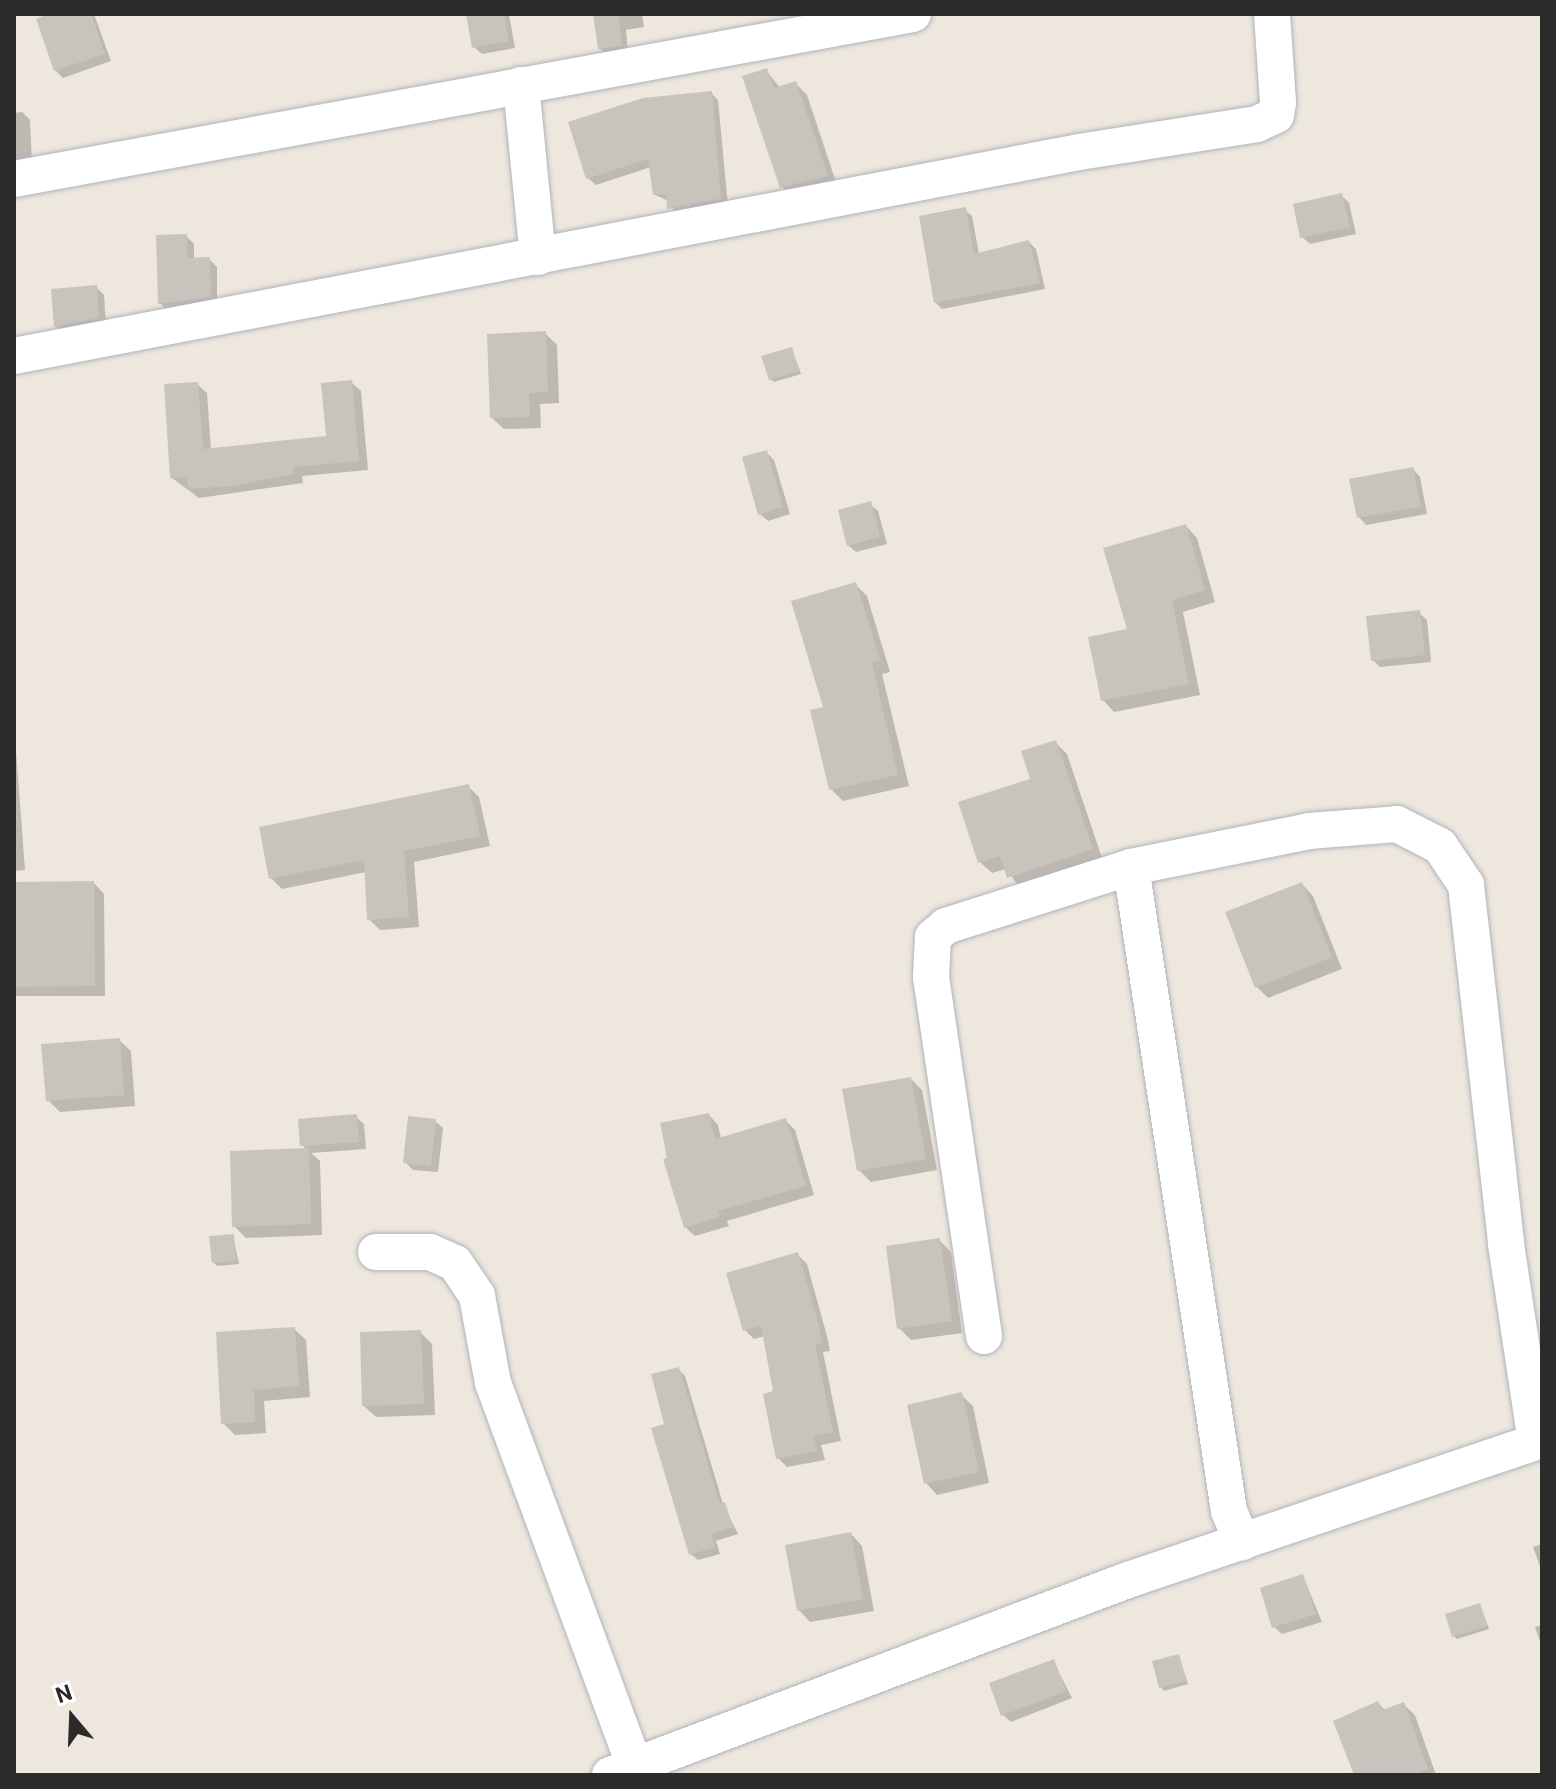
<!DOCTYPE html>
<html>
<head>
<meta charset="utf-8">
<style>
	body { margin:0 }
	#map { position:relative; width:1556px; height:1789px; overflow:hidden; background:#ede7dd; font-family:Roboto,sans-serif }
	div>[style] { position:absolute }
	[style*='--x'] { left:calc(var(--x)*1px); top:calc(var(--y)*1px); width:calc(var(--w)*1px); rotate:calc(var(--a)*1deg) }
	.shadow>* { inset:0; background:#0003 }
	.building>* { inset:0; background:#c8c4bd }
	.roads { filter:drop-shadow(0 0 2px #b1b3be) drop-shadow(0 0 2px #b1b3be) }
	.street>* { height:36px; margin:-18px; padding:0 18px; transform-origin:18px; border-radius:18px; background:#fff }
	span { translate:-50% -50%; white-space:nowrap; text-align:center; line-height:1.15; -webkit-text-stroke:7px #fff; paint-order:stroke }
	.frame { position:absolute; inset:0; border:16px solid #2b2b2b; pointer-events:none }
	.north { position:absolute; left:32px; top:1677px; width:80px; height:80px; -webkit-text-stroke:6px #fff; paint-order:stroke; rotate:341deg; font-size:22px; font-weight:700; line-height:32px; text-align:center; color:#2b2b2b }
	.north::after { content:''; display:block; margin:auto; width:28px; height:36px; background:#2b2b2b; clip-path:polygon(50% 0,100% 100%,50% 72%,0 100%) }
</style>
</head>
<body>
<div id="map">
	<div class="shadow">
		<i style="clip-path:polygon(55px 14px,94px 14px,111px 61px,63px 78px,55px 70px)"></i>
		<i style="clip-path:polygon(468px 14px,509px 14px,515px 48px,482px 54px,474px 47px)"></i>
		<i style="clip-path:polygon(595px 14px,642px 14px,644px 27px,626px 30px,628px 53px,607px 55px,599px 48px)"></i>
		<i style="clip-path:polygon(766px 70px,780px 88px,795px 83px,807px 95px,838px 188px,793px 199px,782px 187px)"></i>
		<i style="clip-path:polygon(711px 93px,718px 100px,728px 206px,677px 216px,669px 201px,655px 195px,651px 167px,596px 185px,588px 178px)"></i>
		<i style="clip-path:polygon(22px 112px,30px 120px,32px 163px,14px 164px,14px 113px)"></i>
		<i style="clip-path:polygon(1341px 195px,1349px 203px,1356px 234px,1310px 244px,1302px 237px)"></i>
		<i style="clip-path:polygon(965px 210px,972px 216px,979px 254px,1029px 242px,1036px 249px,1045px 289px,942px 309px,935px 302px)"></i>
		<i style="clip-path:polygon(186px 236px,194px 244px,194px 260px,209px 259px,217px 267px,217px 304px,167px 310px,160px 303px)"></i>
		<i style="clip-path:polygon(96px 287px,104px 295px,106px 325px,63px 334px,56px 326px)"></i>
		<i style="clip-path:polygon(545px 333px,557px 345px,559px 403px,540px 404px,541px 428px,504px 429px,492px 418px)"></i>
		<i style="clip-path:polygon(792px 349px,801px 374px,774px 382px,770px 379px)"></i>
		<i style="clip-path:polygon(351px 382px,361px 391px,368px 470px,302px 476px,303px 483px,199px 498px,172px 478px,197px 384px,207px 393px,211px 451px,328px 438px)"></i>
		<i style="clip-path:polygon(767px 453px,774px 460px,790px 514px,768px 521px,760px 514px)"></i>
		<i style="clip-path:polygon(1413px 469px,1420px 477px,1427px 514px,1366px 525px,1359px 517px)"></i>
		<i style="clip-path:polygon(870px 504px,878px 511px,887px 544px,856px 552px,848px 545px)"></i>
		<i style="clip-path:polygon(1186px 526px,1197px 538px,1215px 602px,1183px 612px,1200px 695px,1114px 712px,1103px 700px,1129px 631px)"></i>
		<i style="clip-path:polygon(855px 584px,867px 596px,890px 672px,882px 674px,909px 786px,843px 801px,831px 789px,826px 708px)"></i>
		<i style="clip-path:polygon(1419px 613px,1427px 620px,1431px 662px,1380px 667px,1373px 660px)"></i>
		<i style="clip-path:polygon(14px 724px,25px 870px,14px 871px)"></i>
		<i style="clip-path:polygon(1055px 742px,1067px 754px,1103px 861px,1021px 889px,1006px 869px,992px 873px,980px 862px)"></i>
		<i style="clip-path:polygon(468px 786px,479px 797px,490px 846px,414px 862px,419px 927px,380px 930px,369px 919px,366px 872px,282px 889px,271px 878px)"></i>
		<i style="clip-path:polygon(94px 883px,104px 894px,105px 996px,14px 996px,14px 884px)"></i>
		<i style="clip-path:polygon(1302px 884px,1313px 896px,1342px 969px,1268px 998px,1257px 987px)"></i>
		<i style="clip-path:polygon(119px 1040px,131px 1051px,135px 1106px,60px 1112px,48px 1100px)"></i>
		<i style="clip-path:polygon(911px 1079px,922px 1090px,937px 1170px,871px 1182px,859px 1170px)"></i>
		<i style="clip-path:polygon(709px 1115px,718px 1125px,721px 1139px,786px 1121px,795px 1130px,814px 1195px,727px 1221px,729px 1226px,695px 1236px,685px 1227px)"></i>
		<i style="clip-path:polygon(356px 1117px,364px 1124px,366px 1149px,311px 1153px,320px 1161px,322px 1235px,246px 1238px,234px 1226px,307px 1150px,302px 1145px)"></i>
		<i style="clip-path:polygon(435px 1121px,443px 1128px,438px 1172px,413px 1170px,405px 1162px)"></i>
		<i style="clip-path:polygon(233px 1236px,239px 1264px,217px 1266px,214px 1263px)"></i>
		<i style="clip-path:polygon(939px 1240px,951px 1252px,962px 1333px,911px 1340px,899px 1328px)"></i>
		<i style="clip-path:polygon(798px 1255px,807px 1264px,827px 1336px,830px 1351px,823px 1352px,841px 1441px,821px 1445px,825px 1460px,787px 1467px,778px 1458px,776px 1393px,765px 1336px,754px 1339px,745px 1330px)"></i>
		<i style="clip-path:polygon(294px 1329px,306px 1340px,310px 1397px,264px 1401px,266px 1433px,235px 1435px,223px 1423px)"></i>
		<i style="clip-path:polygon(420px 1332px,432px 1344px,435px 1415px,376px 1417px,364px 1406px)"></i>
		<i style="clip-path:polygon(678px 1369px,685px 1376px,723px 1504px,738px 1534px,716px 1541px,720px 1554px,698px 1560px,691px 1554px,666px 1426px)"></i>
		<i style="clip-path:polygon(961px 1395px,973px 1406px,989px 1483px,937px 1495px,926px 1483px)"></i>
		<i style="clip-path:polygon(851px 1534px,862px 1546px,874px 1611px,810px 1622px,799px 1610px)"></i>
		<i style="clip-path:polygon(1542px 1544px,1542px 1572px,1533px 1547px)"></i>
		<i style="clip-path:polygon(1303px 1576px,1322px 1622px,1282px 1634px,1274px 1627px)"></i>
		<i style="clip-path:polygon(1480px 1605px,1489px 1629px,1457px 1639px,1454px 1636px)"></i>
		<i style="clip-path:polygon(1542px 1625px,1542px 1647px,1535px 1627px)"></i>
		<i style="clip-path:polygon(1179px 1656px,1188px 1684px,1164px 1691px,1161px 1687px)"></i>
		<i style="clip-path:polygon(1053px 1661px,1072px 1698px,1011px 1722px,1003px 1715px)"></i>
		<i style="clip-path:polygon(1378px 1703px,1385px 1710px,1403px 1704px,1415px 1715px,1436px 1775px,1354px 1775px)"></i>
	</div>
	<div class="building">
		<i style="clip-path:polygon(49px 14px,91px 14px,105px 54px,54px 71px,36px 19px)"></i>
		<i style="clip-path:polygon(466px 14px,504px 14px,509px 41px,472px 48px)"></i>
		<i style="clip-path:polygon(593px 14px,618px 14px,622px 46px,598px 49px)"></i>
		<i style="clip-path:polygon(767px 68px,774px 88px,796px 81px,828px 176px,780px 188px,742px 76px)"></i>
		<i style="clip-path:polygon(712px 91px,721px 199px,667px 209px,666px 194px,653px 195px,648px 159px,586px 179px,568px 122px,643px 98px)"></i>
		<i style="clip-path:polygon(1342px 193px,1350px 227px,1300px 238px,1293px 204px)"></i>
		<i style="clip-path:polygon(966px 207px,974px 254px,1029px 240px,1040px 283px,934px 303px,919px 216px)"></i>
		<i style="clip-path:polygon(187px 234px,187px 258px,210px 257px,211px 297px,158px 304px,156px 235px)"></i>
		<i style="clip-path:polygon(97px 285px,99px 318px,54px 327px,51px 289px)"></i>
		<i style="clip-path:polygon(546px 331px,548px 392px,529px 393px,530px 417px,490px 418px,487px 334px)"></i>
		<i style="clip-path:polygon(792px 347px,799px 371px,769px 380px,761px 356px)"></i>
		<i style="clip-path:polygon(352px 380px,359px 461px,293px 467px,294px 474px,233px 486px,188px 489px,187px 477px,170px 478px,164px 384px,198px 382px,203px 449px,326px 436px,321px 383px)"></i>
		<i style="clip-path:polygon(767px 450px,783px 507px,758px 515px,742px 457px)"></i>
		<i style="clip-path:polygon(1413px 467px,1421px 507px,1357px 518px,1349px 479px)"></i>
		<i style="clip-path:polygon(871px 501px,880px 537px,847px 546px,838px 510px)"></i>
		<i style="clip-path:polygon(1186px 524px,1205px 590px,1172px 600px,1189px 684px,1101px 701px,1088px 637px,1127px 629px,1103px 548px)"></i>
		<i style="clip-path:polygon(856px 582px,880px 660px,872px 663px,898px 775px,829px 790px,810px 710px,823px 707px,791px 601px)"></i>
		<i style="clip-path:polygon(1420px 610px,1425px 655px,1371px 661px,1366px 616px)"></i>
		<i style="clip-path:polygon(1056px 740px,1093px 849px,1007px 878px,1000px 856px,978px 863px,958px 802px,1030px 779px,1021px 751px)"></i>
		<i style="clip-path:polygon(469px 784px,480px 836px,404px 851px,409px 917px,367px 920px,364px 860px,269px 879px,259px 827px)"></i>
		<i style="clip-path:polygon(94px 881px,95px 986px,14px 987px,14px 882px)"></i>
		<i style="clip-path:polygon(1302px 882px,1332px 957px,1255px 988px,1225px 912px)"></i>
		<i style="clip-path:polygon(120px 1038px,124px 1095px,46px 1101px,41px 1044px)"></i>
		<i style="clip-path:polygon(911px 1077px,926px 1159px,857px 1171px,842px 1089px)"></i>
		<i style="clip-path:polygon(709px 1113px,715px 1139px,786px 1118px,806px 1186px,718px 1211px,720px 1217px,684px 1228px,663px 1159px,667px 1158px,660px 1123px)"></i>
		<i style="clip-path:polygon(357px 1114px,359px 1142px,300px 1146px,298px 1119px)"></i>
		<i style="clip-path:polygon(408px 1116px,436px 1119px,431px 1166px,403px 1163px)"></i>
		<i style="clip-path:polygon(309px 1148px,311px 1224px,232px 1227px,230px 1151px)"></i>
		<i style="clip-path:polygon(234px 1234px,236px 1261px,212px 1263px,209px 1236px)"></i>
		<i style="clip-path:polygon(940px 1238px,952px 1321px,897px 1329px,886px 1246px)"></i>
		<i style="clip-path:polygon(798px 1252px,819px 1326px,822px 1343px,815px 1344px,833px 1432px,814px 1436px,817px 1451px,776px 1459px,763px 1394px,773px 1391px,761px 1326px,743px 1331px,726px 1273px)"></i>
		<i style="clip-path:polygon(295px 1327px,299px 1386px,254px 1390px,255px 1422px,221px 1424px,216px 1332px)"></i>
		<i style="clip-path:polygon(421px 1330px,424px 1404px,362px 1406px,360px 1332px)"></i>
		<i style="clip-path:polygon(679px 1367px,720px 1504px,725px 1502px,733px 1527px,711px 1534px,715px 1547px,689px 1555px,651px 1428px,664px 1424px,651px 1374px)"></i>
		<i style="clip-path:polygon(962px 1392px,979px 1472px,924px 1484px,907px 1405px)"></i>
		<i style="clip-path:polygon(851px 1532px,863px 1599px,797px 1611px,785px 1545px)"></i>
		<i style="clip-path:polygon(1303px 1574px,1316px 1614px,1272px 1628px,1260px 1588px)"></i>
		<i style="clip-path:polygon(1480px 1603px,1487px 1626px,1452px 1637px,1445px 1614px)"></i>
		<i style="clip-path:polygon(1179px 1654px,1186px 1681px,1159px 1688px,1152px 1661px)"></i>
		<i style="clip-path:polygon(1054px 1659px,1066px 1691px,1001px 1716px,989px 1683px)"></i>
		<i style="clip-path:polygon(1378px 1701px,1382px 1710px,1404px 1702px,1428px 1769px,1411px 1775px,1354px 1775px,1333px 1721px)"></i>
	</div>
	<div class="roads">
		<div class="street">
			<i style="--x:521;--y:85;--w:173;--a:84.4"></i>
			<i style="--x:14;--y:179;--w:914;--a:-10.4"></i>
			<i style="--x:14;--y:356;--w:1084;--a:-10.84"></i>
			<i style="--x:1079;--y:152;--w:180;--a:-8.9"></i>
			<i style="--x:1257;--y:124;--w:21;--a:-25"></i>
			<i style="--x:1276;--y:115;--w:13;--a:-81"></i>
			<i style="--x:1278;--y:102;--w:88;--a:-93.9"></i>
			<i style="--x:1131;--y:867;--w:651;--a:81.35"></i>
			<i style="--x:1229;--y:1511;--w:34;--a:67"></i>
			<i style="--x:376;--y:1252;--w:54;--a:0"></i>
			<i style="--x:430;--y:1252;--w:27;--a:24"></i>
			<i style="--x:455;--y:1263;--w:40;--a:56"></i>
			<i style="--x:477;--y:1296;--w:88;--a:79.6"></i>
			<i style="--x:493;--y:1383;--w:408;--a:69.7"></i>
			<i style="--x:984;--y:1336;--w:363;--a:-98.4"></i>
			<i style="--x:931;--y:977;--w:40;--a:-87.1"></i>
			<i style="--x:933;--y:937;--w:17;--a:-40"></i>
			<i style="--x:946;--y:926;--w:194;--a:-17.7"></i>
			<i style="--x:1131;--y:867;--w:182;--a:-11.4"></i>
			<i style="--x:1309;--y:831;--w:88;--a:-4.5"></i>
			<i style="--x:1397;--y:824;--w:48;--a:27.1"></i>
			<i style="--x:1440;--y:846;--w:47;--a:56.3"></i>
			<i style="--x:1466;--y:885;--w:361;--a:83.6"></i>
			<i style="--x:1506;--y:1244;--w:200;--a:81.4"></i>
			<i style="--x:610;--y:1775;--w:553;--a:-20.63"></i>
			<i style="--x:1128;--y:1580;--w:437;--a:-18.7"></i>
		</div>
	</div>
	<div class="frame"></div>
	<div class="north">N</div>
</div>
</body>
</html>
